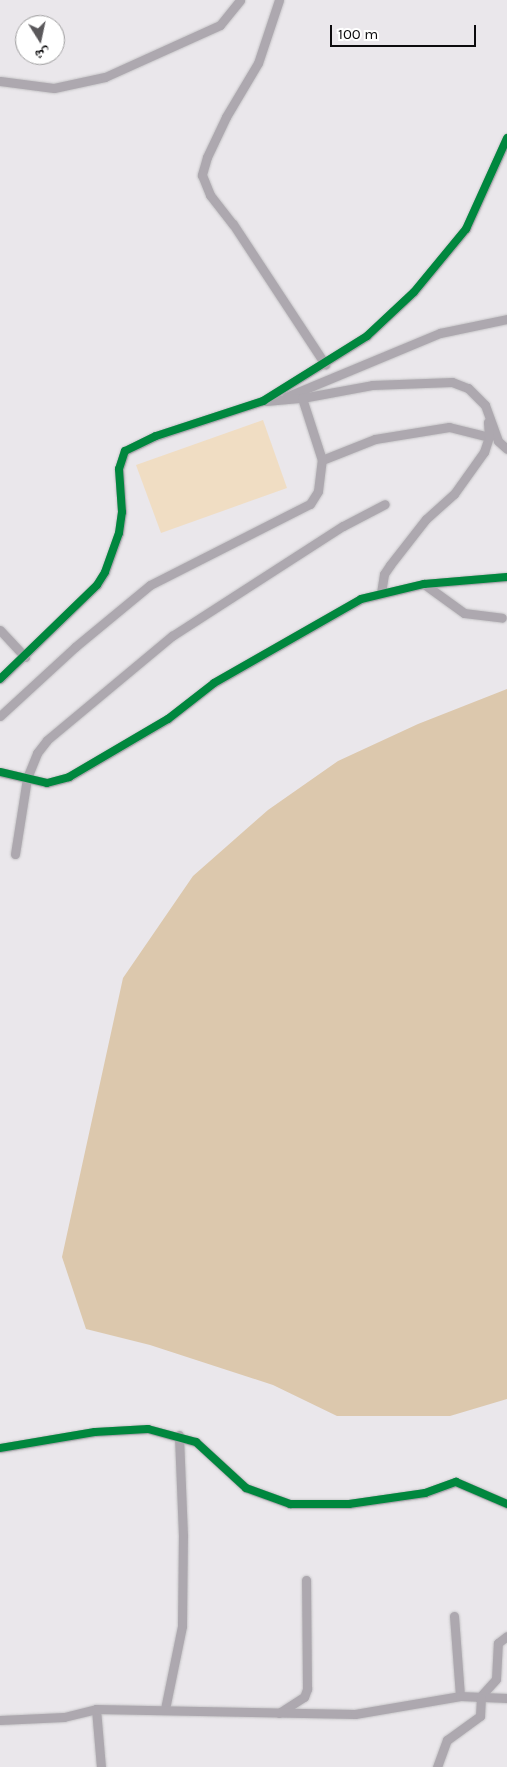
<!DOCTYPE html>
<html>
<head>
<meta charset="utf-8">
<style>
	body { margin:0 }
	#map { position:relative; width:507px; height:1767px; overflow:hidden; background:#eae7eb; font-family:Karla,"Noto Naskh Arabic",sans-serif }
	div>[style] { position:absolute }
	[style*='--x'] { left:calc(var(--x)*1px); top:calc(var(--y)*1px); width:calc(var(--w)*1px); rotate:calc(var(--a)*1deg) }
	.green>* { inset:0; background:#f0ddc3 }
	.forest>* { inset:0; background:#dcc8ad }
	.roads { filter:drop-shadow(0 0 1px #c6c5c7) drop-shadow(0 0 1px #c6c5c7) }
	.street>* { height:9px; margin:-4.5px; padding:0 4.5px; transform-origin:4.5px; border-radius:4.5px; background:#ada8af }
	.cycleway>* { height:8px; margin:-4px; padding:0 4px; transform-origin:4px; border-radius:4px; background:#00873e }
	span { translate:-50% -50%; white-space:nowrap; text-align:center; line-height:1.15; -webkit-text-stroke:5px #fff; paint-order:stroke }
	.north { position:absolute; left:15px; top:15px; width:50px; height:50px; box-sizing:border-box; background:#fff; border:1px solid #9e9d9e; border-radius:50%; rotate:170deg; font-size:14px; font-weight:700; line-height:20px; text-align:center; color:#0c0b0d }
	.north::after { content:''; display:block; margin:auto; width:18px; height:22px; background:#5a585b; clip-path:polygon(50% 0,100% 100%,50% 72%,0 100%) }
	.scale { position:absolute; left:330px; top:25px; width:146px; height:22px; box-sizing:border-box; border:2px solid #0c0b0d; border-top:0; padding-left:6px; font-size:15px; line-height:18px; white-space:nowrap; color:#0c0b0d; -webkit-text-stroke:4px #fff; paint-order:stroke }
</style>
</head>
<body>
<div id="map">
	<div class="green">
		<i style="clip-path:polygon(263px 420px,287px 488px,161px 533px,136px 465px)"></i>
	</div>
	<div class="forest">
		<i style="clip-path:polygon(507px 689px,507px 1399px,450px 1416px,337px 1416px,273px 1385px,150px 1345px,86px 1329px,62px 1257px,123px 978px,193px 876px,268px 810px,338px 761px,418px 724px)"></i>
	</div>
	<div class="roads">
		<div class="street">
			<i style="--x:279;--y:0;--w:66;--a:108.4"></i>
			<i style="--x:258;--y:63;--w:63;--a:120.7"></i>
			<i style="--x:226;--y:117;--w:44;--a:115.4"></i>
			<i style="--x:207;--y:157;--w:19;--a:106"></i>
			<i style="--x:202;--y:175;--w:22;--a:68"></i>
			<i style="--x:210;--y:195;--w:37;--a:52"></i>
			<i style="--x:233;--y:224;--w:168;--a:56.7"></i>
			<i style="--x:0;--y:81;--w:54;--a:7.4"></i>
			<i style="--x:54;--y:88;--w:52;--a:-12.2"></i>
			<i style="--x:105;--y:77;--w:126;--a:-24.3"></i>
			<i style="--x:220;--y:25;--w:32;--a:-51"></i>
			<i style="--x:286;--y:397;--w:167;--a:-22.6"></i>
			<i style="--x:440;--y:333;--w:68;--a:-11.8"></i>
			<i style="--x:266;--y:401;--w:36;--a:-5"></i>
			<i style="--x:302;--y:398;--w:71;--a:-10.5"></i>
			<i style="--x:372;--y:385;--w:80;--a:-2.1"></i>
			<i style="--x:452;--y:382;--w:17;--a:21"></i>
			<i style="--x:468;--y:388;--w:24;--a:45"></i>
			<i style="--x:485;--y:405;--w:38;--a:70"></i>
			<i style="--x:498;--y:441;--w:12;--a:42"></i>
			<i style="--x:322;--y:460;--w:57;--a:-21.6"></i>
			<i style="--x:375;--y:439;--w:75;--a:-9.2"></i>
			<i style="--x:449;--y:427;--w:41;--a:14"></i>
			<i style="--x:424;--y:584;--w:49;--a:35.9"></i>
			<i style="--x:464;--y:613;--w:38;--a:7"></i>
			<i style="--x:381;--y:593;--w:19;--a:-81"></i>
			<i style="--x:384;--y:574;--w:11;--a:-56"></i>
			<i style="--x:390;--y:565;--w:58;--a:-52"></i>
			<i style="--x:426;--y:519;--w:38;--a:-42"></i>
			<i style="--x:454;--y:494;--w:52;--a:-54.5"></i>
			<i style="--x:484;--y:452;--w:16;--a:-72"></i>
			<i style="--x:489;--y:437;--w:15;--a:-94"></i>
			<i style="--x:0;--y:630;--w:37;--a:47"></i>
			<i style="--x:0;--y:679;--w:135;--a:-44.1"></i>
			<i style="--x:97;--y:585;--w:15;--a:-58"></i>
			<i style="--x:105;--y:572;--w:41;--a:-70.3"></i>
			<i style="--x:119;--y:533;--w:21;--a:-82"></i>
			<i style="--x:122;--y:512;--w:43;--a:-94"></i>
			<i style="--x:119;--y:469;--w:19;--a:-72"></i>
			<i style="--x:125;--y:451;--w:34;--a:-26"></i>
			<i style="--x:156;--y:436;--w:113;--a:-18.1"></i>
			<i style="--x:263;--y:401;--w:123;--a:-32"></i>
			<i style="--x:367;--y:336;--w:64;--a:-43.1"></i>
			<i style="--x:414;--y:292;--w:82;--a:-50.5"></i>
			<i style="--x:466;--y:229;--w:100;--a:-65.7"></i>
			<i style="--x:0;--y:716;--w:102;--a:-42.6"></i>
			<i style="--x:75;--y:647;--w:97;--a:-39.6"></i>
			<i style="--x:150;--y:585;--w:179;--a:-26.9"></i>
			<i style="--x:310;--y:504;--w:15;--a:-58"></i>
			<i style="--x:318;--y:491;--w:31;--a:-83"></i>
			<i style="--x:322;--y:460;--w:65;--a:-107.9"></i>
			<i style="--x:0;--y:772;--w:48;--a:13.2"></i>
			<i style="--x:47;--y:783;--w:23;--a:-15"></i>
			<i style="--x:69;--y:777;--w:115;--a:-30.4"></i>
			<i style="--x:168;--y:719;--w:58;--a:-38"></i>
			<i style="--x:214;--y:683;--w:169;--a:-29.7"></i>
			<i style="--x:361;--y:599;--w:65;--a:-13.4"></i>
			<i style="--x:424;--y:584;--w:83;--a:-4.8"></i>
			<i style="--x:15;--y:854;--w:77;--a:-81"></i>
			<i style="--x:27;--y:778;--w:27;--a:-68"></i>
			<i style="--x:37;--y:753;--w:16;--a:-52"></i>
			<i style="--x:47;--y:740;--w:163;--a:-39.8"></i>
			<i style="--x:172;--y:636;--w:203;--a:-32.8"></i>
			<i style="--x:343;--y:526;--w:47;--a:-27.6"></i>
			<i style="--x:0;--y:1448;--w:96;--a:-9.6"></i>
			<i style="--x:95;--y:1432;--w:53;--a:-3.2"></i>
			<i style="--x:148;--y:1429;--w:50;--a:15.2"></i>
			<i style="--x:196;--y:1442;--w:68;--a:42.6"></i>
			<i style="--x:246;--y:1488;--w:47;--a:20"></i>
			<i style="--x:290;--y:1504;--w:59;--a:0"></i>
			<i style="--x:349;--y:1504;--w:77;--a:-8.2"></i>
			<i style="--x:425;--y:1493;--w:33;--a:-20"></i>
			<i style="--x:456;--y:1482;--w:56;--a:23.3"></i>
			<i style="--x:454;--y:1616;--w:80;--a:85.7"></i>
			<i style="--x:479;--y:1698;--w:25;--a:-48"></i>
			<i style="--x:496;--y:1679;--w:36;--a:-87"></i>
			<i style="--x:498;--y:1643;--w:11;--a:-38"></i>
			<i style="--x:96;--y:1709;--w:58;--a:85.1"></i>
			<i style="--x:165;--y:1709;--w:85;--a:-78.4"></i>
			<i style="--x:182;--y:1626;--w:90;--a:-89.4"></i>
			<i style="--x:183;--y:1536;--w:101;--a:-92.3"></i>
			<i style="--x:279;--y:1713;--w:30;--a:-33"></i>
			<i style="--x:304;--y:1697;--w:9;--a:-69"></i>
			<i style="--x:307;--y:1689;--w:109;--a:-90.5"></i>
			<i style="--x:0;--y:1720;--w:64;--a:-2.7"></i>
			<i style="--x:64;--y:1717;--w:33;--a:-14"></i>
			<i style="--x:96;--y:1709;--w:259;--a:1.1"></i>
			<i style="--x:355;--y:1714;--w:107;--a:-9.7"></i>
			<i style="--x:460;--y:1696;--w:47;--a:2.4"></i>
			<i style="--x:437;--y:1767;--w:29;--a:-70"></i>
			<i style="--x:447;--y:1740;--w:41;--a:-36"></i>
			<i style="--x:480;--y:1716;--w:18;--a:-87"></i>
		</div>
	</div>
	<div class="cycleway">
		<i style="--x:0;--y:679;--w:135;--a:-44.1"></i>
		<i style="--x:97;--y:585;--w:15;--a:-58"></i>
		<i style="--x:105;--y:572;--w:41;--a:-70.3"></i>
		<i style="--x:119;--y:533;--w:21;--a:-82"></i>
		<i style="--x:122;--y:512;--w:43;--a:-94"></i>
		<i style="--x:119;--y:469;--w:19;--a:-72"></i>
		<i style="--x:125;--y:451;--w:34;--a:-26"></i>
		<i style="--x:156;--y:436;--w:113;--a:-18.1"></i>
		<i style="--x:263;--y:401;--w:123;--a:-32"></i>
		<i style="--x:367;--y:336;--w:64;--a:-43.1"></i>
		<i style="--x:414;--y:292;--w:82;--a:-50.5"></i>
		<i style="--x:466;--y:229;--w:100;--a:-65.7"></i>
		<i style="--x:0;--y:772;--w:48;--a:13.2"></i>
		<i style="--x:47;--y:783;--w:23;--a:-15"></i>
		<i style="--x:69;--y:777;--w:115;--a:-30.4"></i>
		<i style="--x:168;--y:719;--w:58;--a:-38"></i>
		<i style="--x:214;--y:683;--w:169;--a:-29.7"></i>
		<i style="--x:361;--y:599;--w:65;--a:-13.4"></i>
		<i style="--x:424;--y:584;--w:83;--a:-4.8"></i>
		<i style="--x:0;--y:1448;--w:96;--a:-9.6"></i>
		<i style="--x:95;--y:1432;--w:53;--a:-3.2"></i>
		<i style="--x:148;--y:1429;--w:50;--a:15.2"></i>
		<i style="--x:196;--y:1442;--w:68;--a:42.6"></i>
		<i style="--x:246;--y:1488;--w:47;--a:20"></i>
		<i style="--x:290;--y:1504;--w:59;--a:0"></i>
		<i style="--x:349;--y:1504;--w:77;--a:-8.2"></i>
		<i style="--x:425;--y:1493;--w:33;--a:-20"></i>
		<i style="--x:456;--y:1482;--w:56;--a:23.3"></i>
	</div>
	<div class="north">ش</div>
	<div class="scale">100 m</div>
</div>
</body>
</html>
